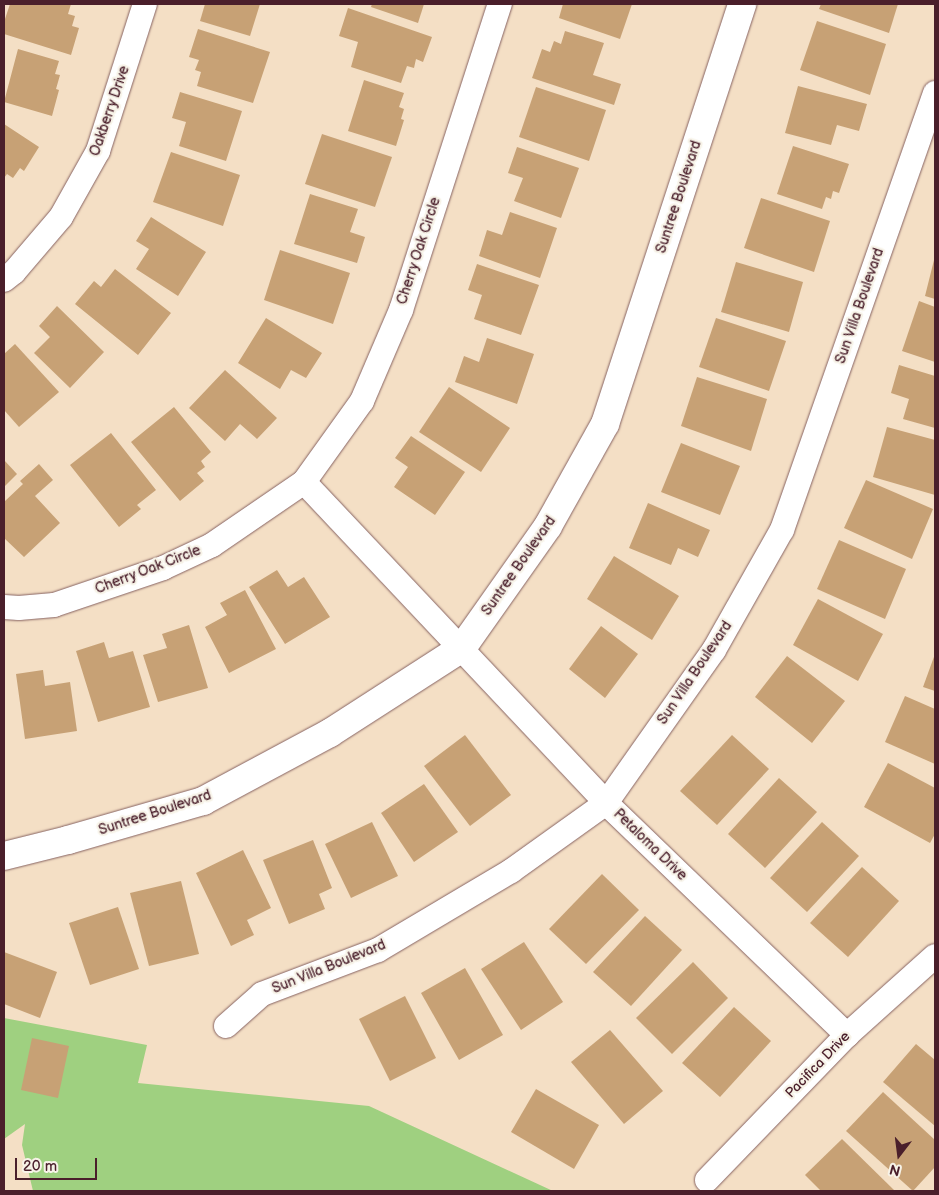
<!DOCTYPE html>
<html>
<head>
<meta charset="utf-8">
<style>
	body { margin:0 }
	#map { position:relative; width:939px; height:1195px; overflow:hidden; background:#f4dfc5; font-family:"Balsamiq Sans",sans-serif }
	div>[style] { position:absolute }
	[style*='--x'] { left:calc(var(--x)*1px); top:calc(var(--y)*1px); width:calc(var(--w)*1px); rotate:calc(var(--a)*1deg) }
	.green>* { inset:0; background:#9fd080 }
	.building>* { inset:0; background:#c7a175 }
	.roads { filter:drop-shadow(0 0 1px #866261) drop-shadow(0 0 1px #866261) }
	.minor>* { height:24px; margin:-12px; padding:0 12px; transform-origin:12px; border-radius:12px; background:#fff }
	.tertiary>* { height:28px; margin:-14px; padding:0 14px; transform-origin:14px; border-radius:14px; background:#fff }
	span { translate:-50% -50%; white-space:nowrap; text-align:center; line-height:1.15; -webkit-text-stroke:4.5px #f7f3e8; paint-order:stroke }
	.street-label { font-size:14px; color:#4a1f2b }
	.frame { position:absolute; inset:0; border:5px solid #4a1f2b; pointer-events:none }
	.north { position:absolute; left:874px; top:1130px; width:50px; height:50px; -webkit-text-stroke:4px #f7f3e8; paint-order:stroke; rotate:195deg; font-size:14px; font-weight:700; line-height:20px; text-align:center; color:#4a1f2b }
	.north::after { content:''; display:block; margin:auto; width:18px; height:22px; background:#4a1f2b; clip-path:polygon(50% 0,100% 100%,50% 72%,0 100%) }
	.scale { position:absolute; left:15px; top:1158px; width:82px; height:22px; box-sizing:border-box; border:2px solid #4a1f2b; border-top:0; padding-left:6px; font-size:15px; line-height:18px; white-space:nowrap; color:#4a1f2b; -webkit-text-stroke:4px #f7f3e8; paint-order:stroke }
</style>
</head>
<body>
<div id="map">
	<div class="green">
		<i style="clip-path:polygon(4px 1018px,147px 1045px,138px 1083px,369px 1106px,553px 1191px,33px 1191px,22px 1145px,25px 1124px,4px 1139px)"></i>
	</div>
	<div class="building">
		<i style="clip-path:polygon(10px 4px,71px 4px,68px 14px,75px 16px,72px 26px,79px 28px,71px 55px,4px 34px,4px 22px)"></i>
		<i style="clip-path:polygon(205px 4px,260px 4px,250px 36px,200px 21px)"></i>
		<i style="clip-path:polygon(372px 4px,424px 4px,418px 23px,371px 7px)"></i>
		<i style="clip-path:polygon(563px 4px,632px 4px,620px 39px,559px 18px)"></i>
		<i style="clip-path:polygon(821px 4px,898px 4px,889px 33px,819px 9px)"></i>
		<i style="clip-path:polygon(348px 8px,432px 37px,423px 62px,416px 59px,414px 68px,407px 66px,401px 83px,351px 67px,358px 42px,339px 36px)"></i>
		<i style="clip-path:polygon(817px 21px,886px 44px,870px 95px,800px 70px)"></i>
		<i style="clip-path:polygon(198px 29px,270px 52px,253px 103px,197px 86px,201px 72px,195px 70px,199px 60px,189px 57px)"></i>
		<i style="clip-path:polygon(565px 31px,604px 43px,593px 75px,621px 84px,614px 105px,532px 78px,542px 49px,550px 52px,554px 41px,561px 44px)"></i>
		<i style="clip-path:polygon(18px 49px,59px 61px,55px 74px,60px 75px,56px 89px,59px 90px,52px 116px,4px 102px)"></i>
		<i style="clip-path:polygon(364px 80px,404px 93px,399px 107px,404px 109px,401px 119px,404px 120px,396px 146px,348px 131px)"></i>
		<i style="clip-path:polygon(798px 86px,867px 104px,859px 131px,837px 125px,831px 145px,785px 133px)"></i>
		<i style="clip-path:polygon(536px 87px,606px 110px,589px 161px,519px 137px)"></i>
		<i style="clip-path:polygon(180px 92px,242px 111px,226px 161px,179px 146px,186px 122px,172px 118px)"></i>
		<i style="clip-path:polygon(4px 124px,39px 147px,24px 171px,20px 168px,13px 178px,7px 174px,4px 178px)"></i>
		<i style="clip-path:polygon(322px 134px,392px 157px,375px 207px,305px 184px)"></i>
		<i style="clip-path:polygon(793px 146px,849px 164px,839px 193px,833px 191px,831px 199px,826px 197px,822px 209px,777px 194px)"></i>
		<i style="clip-path:polygon(517px 147px,579px 168px,561px 218px,514px 201px,523px 178px,508px 173px)"></i>
		<i style="clip-path:polygon(171px 152px,240px 175px,223px 226px,153px 202px)"></i>
		<i style="clip-path:polygon(310px 194px,358px 209px,350px 232px,365px 237px,357px 263px,294px 244px)"></i>
		<i style="clip-path:polygon(761px 198px,830px 221px,814px 272px,744px 248px)"></i>
		<i style="clip-path:polygon(510px 212px,557px 228px,540px 278px,479px 256px,487px 230px,502px 235px)"></i>
		<i style="clip-path:polygon(151px 217px,206px 252px,178px 296px,136px 269px,149px 249px,136px 241px)"></i>
		<i style="clip-path:polygon(280px 250px,350px 273px,333px 324px,264px 300px)"></i>
		<i style="clip-path:polygon(935px 256px,935px 299px,925px 296px)"></i>
		<i style="clip-path:polygon(736px 262px,803px 282px,789px 332px,721px 312px)"></i>
		<i style="clip-path:polygon(477px 264px,539px 285px,521px 335px,474px 319px,482px 295px,468px 290px)"></i>
		<i style="clip-path:polygon(115px 269px,171px 313px,138px 355px,75px 304px,94px 281px,101px 287px)"></i>
		<i style="clip-path:polygon(919px 301px,935px 307px,935px 362px,902px 351px)"></i>
		<i style="clip-path:polygon(57px 306px,104px 352px,70px 388px,34px 353px,50px 337px,39px 326px)"></i>
		<i style="clip-path:polygon(266px 318px,322px 353px,306px 378px,291px 370px,280px 389px,238px 363px)"></i>
		<i style="clip-path:polygon(716px 318px,786px 341px,769px 391px,699px 367px)"></i>
		<i style="clip-path:polygon(487px 338px,534px 354px,517px 404px,455px 382px,464px 356px,479px 362px)"></i>
		<i style="clip-path:polygon(15px 344px,59px 392px,19px 427px,4px 410px,4px 354px)"></i>
		<i style="clip-path:polygon(899px 365px,935px 376px,935px 428px,903px 419px,909px 399px,891px 393px)"></i>
		<i style="clip-path:polygon(225px 370px,277px 418px,257px 439px,240px 424px,225px 441px,189px 408px)"></i>
		<i style="clip-path:polygon(697px 377px,767px 399px,751px 451px,681px 426px)"></i>
		<i style="clip-path:polygon(449px 387px,510px 428px,481px 472px,419px 432px)"></i>
		<i style="clip-path:polygon(174px 407px,211px 452px,201px 461px,205px 467px,197px 473px,204px 481px,180px 501px,131px 442px)"></i>
		<i style="clip-path:polygon(887px 427px,935px 440px,935px 495px,873px 477px)"></i>
		<i style="clip-path:polygon(111px 433px,156px 490px,137px 505px,141px 509px,119px 527px,70px 465px)"></i>
		<i style="clip-path:polygon(411px 436px,465px 472px,435px 515px,394px 487px,408px 467px,395px 458px)"></i>
		<i style="clip-path:polygon(681px 443px,740px 466px,720px 515px,661px 492px)"></i>
		<i style="clip-path:polygon(4px 460px,17px 474px,4px 487px)"></i>
		<i style="clip-path:polygon(39px 464px,53px 480px,35px 496px,60px 523px,24px 557px,4px 538px,4px 502px,23px 484px,20px 481px)"></i>
		<i style="clip-path:polygon(866px 480px,933px 509px,912px 559px,844px 528px)"></i>
		<i style="clip-path:polygon(648px 503px,710px 530px,698px 557px,678px 548px,671px 565px,629px 548px)"></i>
		<i style="clip-path:polygon(839px 540px,906px 569px,885px 619px,817px 589px)"></i>
		<i style="clip-path:polygon(614px 556px,679px 596px,652px 640px,587px 599px)"></i>
		<i style="clip-path:polygon(277px 570px,288px 587px,304px 577px,330px 617px,285px 644px,249px 587px)"></i>
		<i style="clip-path:polygon(245px 590px,276px 649px,229px 673px,205px 627px,227px 615px,220px 603px)"></i>
		<i style="clip-path:polygon(818px 599px,883px 634px,858px 681px,793px 645px)"></i>
		<i style="clip-path:polygon(189px 625px,208px 688px,158px 702px,143px 655px,167px 648px,162px 634px)"></i>
		<i style="clip-path:polygon(601px 626px,638px 654px,605px 698px,569px 669px)"></i>
		<i style="clip-path:polygon(104px 642px,109px 658px,133px 651px,150px 707px,98px 722px,76px 651px)"></i>
		<i style="clip-path:polygon(935px 654px,935px 691px,923px 687px)"></i>
		<i style="clip-path:polygon(787px 656px,845px 701px,812px 743px,755px 697px)"></i>
		<i style="clip-path:polygon(43px 670px,45px 686px,70px 682px,77px 731px,25px 739px,16px 674px)"></i>
		<i style="clip-path:polygon(905px 696px,935px 709px,935px 764px,885px 742px)"></i>
		<i style="clip-path:polygon(465px 735px,511px 795px,470px 826px,424px 766px)"></i>
		<i style="clip-path:polygon(732px 735px,769px 769px,717px 825px,680px 791px)"></i>
		<i style="clip-path:polygon(888px 763px,935px 788px,935px 834px,930px 843px,864px 807px)"></i>
		<i style="clip-path:polygon(779px 778px,817px 812px,765px 868px,728px 834px)"></i>
		<i style="clip-path:polygon(424px 784px,458px 832px,414px 862px,381px 813px)"></i>
		<i style="clip-path:polygon(372px 822px,398px 876px,351px 898px,325px 844px)"></i>
		<i style="clip-path:polygon(822px 822px,859px 856px,807px 912px,770px 878px)"></i>
		<i style="clip-path:polygon(313px 840px,332px 888px,319px 894px,325px 909px,289px 924px,263px 860px)"></i>
		<i style="clip-path:polygon(243px 850px,271px 908px,247px 920px,254px 935px,231px 946px,196px 873px)"></i>
		<i style="clip-path:polygon(862px 867px,899px 901px,848px 957px,810px 923px)"></i>
		<i style="clip-path:polygon(602px 874px,639px 910px,586px 964px,549px 929px)"></i>
		<i style="clip-path:polygon(181px 881px,199px 954px,149px 966px,130px 893px)"></i>
		<i style="clip-path:polygon(118px 907px,139px 969px,90px 985px,69px 923px)"></i>
		<i style="clip-path:polygon(645px 916px,682px 950px,631px 1006px,593px 972px)"></i>
		<i style="clip-path:polygon(524px 942px,563px 1002px,521px 1030px,481px 969px)"></i>
		<i style="clip-path:polygon(4px 952px,57px 972px,40px 1018px,4px 1004px)"></i>
		<i style="clip-path:polygon(693px 962px,728px 998px,672px 1054px,636px 1018px)"></i>
		<i style="clip-path:polygon(465px 968px,503px 1035px,459px 1060px,421px 993px)"></i>
		<i style="clip-path:polygon(405px 996px,436px 1058px,390px 1081px,359px 1019px)"></i>
		<i style="clip-path:polygon(734px 1007px,771px 1041px,720px 1097px,682px 1063px)"></i>
		<i style="clip-path:polygon(610px 1030px,663px 1091px,624px 1124px,571px 1062px)"></i>
		<i style="clip-path:polygon(32px 1038px,69px 1046px,58px 1098px,21px 1090px)"></i>
		<i style="clip-path:polygon(916px 1044px,935px 1060px,935px 1126px,883px 1082px)"></i>
		<i style="clip-path:polygon(536px 1089px,599px 1125px,574px 1169px,511px 1132px)"></i>
		<i style="clip-path:polygon(883px 1092px,935px 1140px,935px 1167px,913px 1191px,846px 1131px)"></i>
		<i style="clip-path:polygon(842px 1139px,895px 1191px,821px 1191px,805px 1175px)"></i>
	</div>
	<div class="roads">
		<div class="minor">
			<i style="--x:4;--y:280;--w:13;--a:-39"></i>
			<i style="--x:14;--y:272;--w:72;--a:-49.5"></i>
			<i style="--x:61;--y:217;--w:76;--a:-60.7"></i>
			<i style="--x:98;--y:151;--w:154;--a:-72.3"></i>
			<i style="--x:304;--y:482;--w:441;--a:46.7"></i>
			<i style="--x:606;--y:803;--w:335;--a:43.9"></i>
			<i style="--x:4;--y:607;--w:15;--a:4"></i>
			<i style="--x:19;--y:608;--w:35;--a:-5"></i>
			<i style="--x:54;--y:605;--w:115;--a:-18.7"></i>
			<i style="--x:163;--y:568;--w:54;--a:-25.1"></i>
			<i style="--x:212;--y:545;--w:112;--a:-34.4"></i>
			<i style="--x:304;--y:482;--w:100;--a:-54.4"></i>
			<i style="--x:362;--y:401;--w:99;--a:-66.8"></i>
			<i style="--x:401;--y:310;--w:322;--a:-72.1"></i>
			<i style="--x:226;--y:1026;--w:48;--a:-41.6"></i>
			<i style="--x:262;--y:994;--w:124;--a:-20.8"></i>
			<i style="--x:378;--y:950;--w:155;--a:-30.7"></i>
			<i style="--x:511;--y:871;--w:117;--a:-35.6"></i>
			<i style="--x:606;--y:803;--w:187;--a:-54.8"></i>
			<i style="--x:714;--y:650;--w:138;--a:-60.5"></i>
			<i style="--x:782;--y:530;--w:463;--a:-70.7"></i>
			<i style="--x:707;--y:1180;--w:202;--a:-46"></i>
			<i style="--x:847;--y:1035;--w:118;--a:-41.9"></i>
		</div>
		<div class="tertiary">
			<i style="--x:4;--y:856;--w:66;--a:-14"></i>
			<i style="--x:68;--y:840;--w:141;--a:-16.1"></i>
			<i style="--x:203;--y:801;--w:144;--a:-28.2"></i>
			<i style="--x:330;--y:733;--w:157;--a:-32.8"></i>
			<i style="--x:462;--y:648;--w:149;--a:-54.8"></i>
			<i style="--x:548;--y:526;--w:117;--a:-60.8"></i>
			<i style="--x:605;--y:424;--w:442;--a:-71.9"></i>
		</div>
	</div>
	<div class="street-label">
		<span style="left:110px;top:111px;rotate:-71deg">Oakberry Drive</span>
		<span style="left:679px;top:197px;rotate:-72deg">Suntree Boulevard</span>
		<span style="left:419px;top:251px;rotate:-72deg">Cherry Oak Circle</span>
		<span style="left:860px;top:306px;rotate:-71deg">Sun Villa Boulevard</span>
		<span style="left:519px;top:566px;rotate:-55deg">Suntree Boulevard</span>
		<span style="left:148px;top:570px;rotate:-21deg">Cherry Oak Circle</span>
		<span style="left:695px;top:673px;rotate:-56deg">Sun Villa Boulevard</span>
		<span style="left:155px;top:813px;rotate:-18deg">Suntree Boulevard</span>
		<span style="left:650px;top:845px;rotate:44deg">Petaloma Drive</span>
		<span style="left:329px;top:967px;rotate:-22deg">Sun Villa Boulevard</span>
		<span style="left:818px;top:1065px;rotate:-46deg">Pacifica Drive</span>
	</div>
	<div class="frame"></div>
	<div class="north">N</div>
	<div class="scale">20 m</div>
</div>
</body>
</html>
